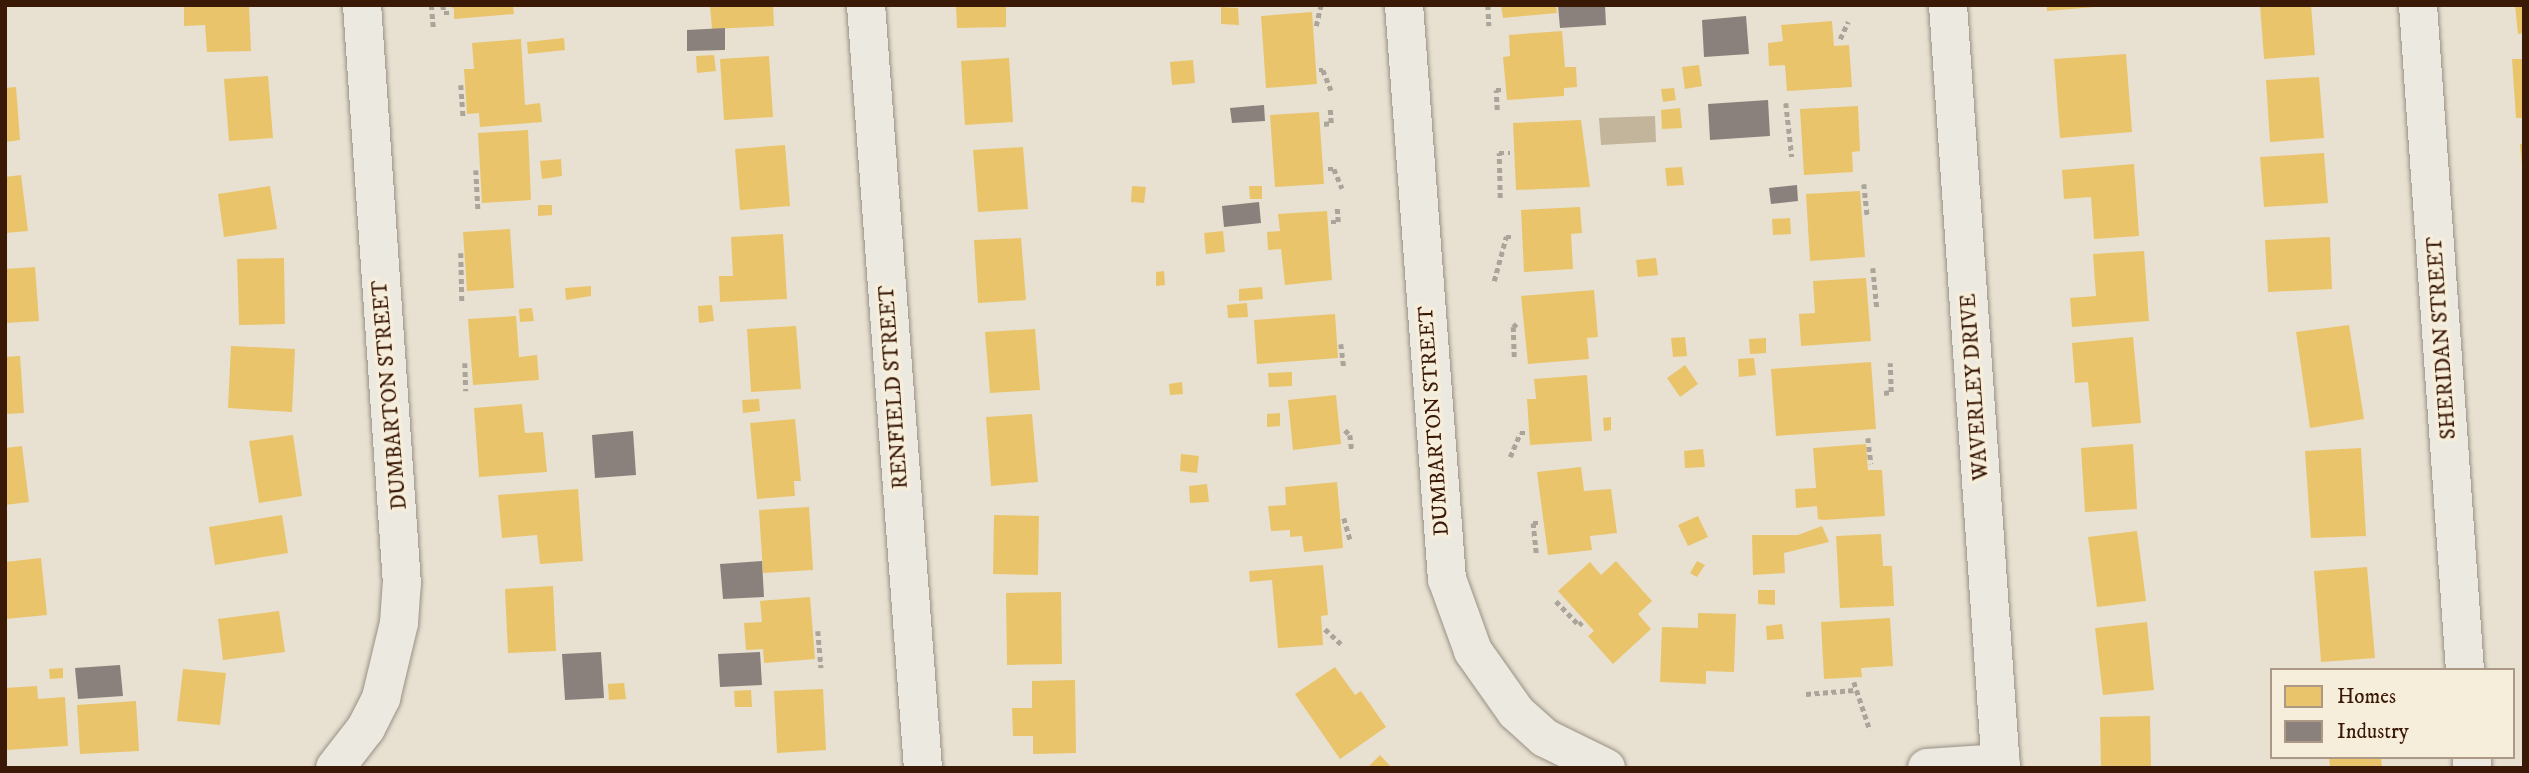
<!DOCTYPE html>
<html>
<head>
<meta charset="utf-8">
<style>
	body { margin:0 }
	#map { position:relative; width:2529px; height:773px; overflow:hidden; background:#e8e1d1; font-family:"IM FELL DW Pica",serif }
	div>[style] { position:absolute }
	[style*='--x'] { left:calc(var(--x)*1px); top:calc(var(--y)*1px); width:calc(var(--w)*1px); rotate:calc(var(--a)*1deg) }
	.water>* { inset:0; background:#c3b49c }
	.homes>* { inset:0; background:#e9c46a }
	.industry>* { inset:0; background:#8a817c }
	.path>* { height:4.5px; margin-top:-2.25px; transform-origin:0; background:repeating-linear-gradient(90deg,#aaa49b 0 5px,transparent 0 8.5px) }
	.roads { filter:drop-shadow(0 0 2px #999085) drop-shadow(0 0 2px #999085) }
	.minor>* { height:38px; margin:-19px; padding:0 19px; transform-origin:19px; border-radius:19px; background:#ece9e1 }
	span { translate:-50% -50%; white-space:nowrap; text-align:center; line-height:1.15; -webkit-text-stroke:7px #f6eedb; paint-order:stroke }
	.street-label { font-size:21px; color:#3a1906 }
	.frame { position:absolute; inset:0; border:7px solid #3a1906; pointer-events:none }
	.legend { position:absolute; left:2270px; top:668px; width:245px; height:91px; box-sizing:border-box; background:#f6eedb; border:2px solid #ab9986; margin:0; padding:9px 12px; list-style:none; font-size:21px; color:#3a1906 }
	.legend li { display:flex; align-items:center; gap:14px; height:35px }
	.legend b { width:35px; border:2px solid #ab9986 }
</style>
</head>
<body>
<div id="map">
	<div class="water">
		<i style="clip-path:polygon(1655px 116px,1656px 142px,1601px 145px,1599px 118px)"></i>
	</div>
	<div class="homes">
		<i style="clip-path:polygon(184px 5px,249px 5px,251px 51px,207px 52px,205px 25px,184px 26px)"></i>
		<i style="clip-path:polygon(448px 5px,513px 5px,514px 14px,454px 19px,454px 9px)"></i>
		<i style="clip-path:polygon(710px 5px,773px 5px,774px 26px,712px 29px)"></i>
		<i style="clip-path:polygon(956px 5px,1006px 5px,1006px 27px,957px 28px)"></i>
		<i style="clip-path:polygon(1501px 5px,1556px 5px,1557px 13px,1503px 18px)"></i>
		<i style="clip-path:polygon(2047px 5px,2095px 5px,2095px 7px,2047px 11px)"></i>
		<i style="clip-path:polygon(2260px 5px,2311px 5px,2315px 55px,2264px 59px)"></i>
		<i style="clip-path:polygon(2515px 5px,2524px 5px,2524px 33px,2518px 34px)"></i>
		<i style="clip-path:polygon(1221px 7px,1238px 8px,1239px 25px,1221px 24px)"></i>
		<i style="clip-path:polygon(1312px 12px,1317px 84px,1266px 88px,1261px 16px)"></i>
		<i style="clip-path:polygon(1832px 21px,1834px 46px,1849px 45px,1852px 87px,1787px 91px,1785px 65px,1769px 66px,1768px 43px,1783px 41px,1781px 25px)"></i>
		<i style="clip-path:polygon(1562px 31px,1565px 67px,1576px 67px,1577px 87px,1564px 88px,1564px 96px,1507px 100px,1503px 57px,1510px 56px,1509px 35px)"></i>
		<i style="clip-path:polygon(564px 38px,565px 50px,528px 54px,527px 42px)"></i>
		<i style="clip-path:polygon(521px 39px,525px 105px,540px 103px,542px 122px,480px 127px,479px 113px,467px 114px,464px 69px,474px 69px,472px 43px)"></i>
		<i style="clip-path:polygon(2126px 54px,2132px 132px,2060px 138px,2054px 59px)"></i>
		<i style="clip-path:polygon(714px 55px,716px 71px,697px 73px,696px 56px)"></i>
		<i style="clip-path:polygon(769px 56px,773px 117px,724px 120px,720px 59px)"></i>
		<i style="clip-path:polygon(1009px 58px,1013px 122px,965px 125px,961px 61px)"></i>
		<i style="clip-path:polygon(2512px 59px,2524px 59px,2524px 118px,2516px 118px)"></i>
		<i style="clip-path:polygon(1193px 60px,1195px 83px,1172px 85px,1170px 62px)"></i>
		<i style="clip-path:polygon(1699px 65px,1702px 86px,1685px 89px,1682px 67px)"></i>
		<i style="clip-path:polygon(268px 76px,273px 138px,229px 141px,224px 79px)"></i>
		<i style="clip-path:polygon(2319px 77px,2324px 138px,2270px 142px,2266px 80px)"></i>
		<i style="clip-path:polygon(16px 87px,20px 140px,5px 142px,5px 88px)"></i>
		<i style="clip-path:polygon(1674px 88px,1676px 100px,1663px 102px,1661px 89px)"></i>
		<i style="clip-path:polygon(1858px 106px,1860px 151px,1852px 152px,1853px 172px,1804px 175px,1800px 109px)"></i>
		<i style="clip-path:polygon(1680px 108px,1682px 128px,1662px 129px,1661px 110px)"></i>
		<i style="clip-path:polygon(1319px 112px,1324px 184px,1275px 187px,1270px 115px)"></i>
		<i style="clip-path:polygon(1581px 120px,1590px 187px,1516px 190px,1513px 123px)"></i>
		<i style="clip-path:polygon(528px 130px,531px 200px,482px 203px,478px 133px)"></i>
		<i style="clip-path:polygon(2520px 144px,2524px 144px,2524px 165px,2522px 165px)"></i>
		<i style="clip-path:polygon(785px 145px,790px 206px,740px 210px,735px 149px)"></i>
		<i style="clip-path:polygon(1023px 147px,1028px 209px,978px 212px,973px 150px)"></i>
		<i style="clip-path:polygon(2324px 153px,2328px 203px,2264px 207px,2260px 157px)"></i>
		<i style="clip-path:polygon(561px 159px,562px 176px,542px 179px,540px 161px)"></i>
		<i style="clip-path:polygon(2134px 164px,2139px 236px,2094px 239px,2091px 197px,2064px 199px,2062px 170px)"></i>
		<i style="clip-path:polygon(1682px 167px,1684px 185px,1667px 186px,1665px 168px)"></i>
		<i style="clip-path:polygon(21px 175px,28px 231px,5px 233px,5px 177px)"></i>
		<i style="clip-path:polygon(270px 186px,277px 229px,224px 237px,218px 194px)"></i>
		<i style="clip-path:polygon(1132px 186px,1146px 187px,1144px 203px,1131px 202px)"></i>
		<i style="clip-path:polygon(1249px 186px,1262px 186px,1262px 199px,1250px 199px)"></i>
		<i style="clip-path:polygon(1860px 191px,1865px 257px,1810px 261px,1806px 194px)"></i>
		<i style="clip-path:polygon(538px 205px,552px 205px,552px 215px,538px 216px)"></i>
		<i style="clip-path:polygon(1580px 207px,1582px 233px,1571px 234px,1573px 269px,1524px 272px,1521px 210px)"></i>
		<i style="clip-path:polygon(1327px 211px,1332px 280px,1285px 285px,1281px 249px,1268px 250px,1267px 232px,1280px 231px,1278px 214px)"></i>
		<i style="clip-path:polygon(1790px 218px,1791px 234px,1773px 235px,1772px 219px)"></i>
		<i style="clip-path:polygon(510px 229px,514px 288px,467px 291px,463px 232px)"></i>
		<i style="clip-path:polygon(1223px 231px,1225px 252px,1206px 254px,1204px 233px)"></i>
		<i style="clip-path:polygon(783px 234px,787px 299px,720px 302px,719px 276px,733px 276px,731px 237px)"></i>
		<i style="clip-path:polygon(2330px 237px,2332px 289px,2268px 292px,2265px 240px)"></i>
		<i style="clip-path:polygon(1021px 238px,1026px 300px,978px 303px,974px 240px)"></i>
		<i style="clip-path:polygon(2144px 251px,2149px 321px,2072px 327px,2070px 298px,2096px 296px,2093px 254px)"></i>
		<i style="clip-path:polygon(284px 258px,285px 324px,239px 325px,237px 259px)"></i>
		<i style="clip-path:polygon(1656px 258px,1658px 275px,1638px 277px,1636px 260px)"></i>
		<i style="clip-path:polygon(35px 267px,39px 321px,5px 323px,5px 269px)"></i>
		<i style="clip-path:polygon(1164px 271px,1165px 285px,1156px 286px,1156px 272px)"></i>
		<i style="clip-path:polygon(1866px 278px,1871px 341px,1801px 346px,1799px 314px,1815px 313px,1813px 281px)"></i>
		<i style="clip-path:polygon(591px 286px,591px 296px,566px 300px,565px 288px)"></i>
		<i style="clip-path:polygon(1262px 287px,1263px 299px,1239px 301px,1239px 289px)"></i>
		<i style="clip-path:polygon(1594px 290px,1598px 337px,1587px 338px,1589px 359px,1528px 364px,1521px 296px)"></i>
		<i style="clip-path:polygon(1247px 303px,1248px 317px,1228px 318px,1227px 305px)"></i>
		<i style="clip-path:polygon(712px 305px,714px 321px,699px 323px,698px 306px)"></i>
		<i style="clip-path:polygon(532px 308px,534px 321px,520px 322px,519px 309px)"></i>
		<i style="clip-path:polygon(1335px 314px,1338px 358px,1257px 364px,1254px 320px)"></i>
		<i style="clip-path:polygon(516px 316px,519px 357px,537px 355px,539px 380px,473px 385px,468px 319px)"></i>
		<i style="clip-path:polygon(2349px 325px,2364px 419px,2310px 428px,2296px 332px)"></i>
		<i style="clip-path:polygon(796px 326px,801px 389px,751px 392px,747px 329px)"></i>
		<i style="clip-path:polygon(1035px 329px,1040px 390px,990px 393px,985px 332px)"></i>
		<i style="clip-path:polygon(1685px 337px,1687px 356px,1673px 357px,1671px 338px)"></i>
		<i style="clip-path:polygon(2133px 337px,2141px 423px,2092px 427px,2088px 382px,2075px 383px,2072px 343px)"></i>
		<i style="clip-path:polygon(1766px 338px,1766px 353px,1750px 354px,1749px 339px)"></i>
		<i style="clip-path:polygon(231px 346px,295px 349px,292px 412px,228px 408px)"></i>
		<i style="clip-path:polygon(20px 356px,24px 413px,5px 414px,5px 357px)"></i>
		<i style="clip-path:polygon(1754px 358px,1756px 375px,1739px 377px,1738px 359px)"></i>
		<i style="clip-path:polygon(1871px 362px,1876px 429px,1776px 436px,1771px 369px)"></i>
		<i style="clip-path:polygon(1685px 365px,1698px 384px,1680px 397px,1667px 378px)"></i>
		<i style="clip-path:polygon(1292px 372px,1292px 386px,1269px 387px,1268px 373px)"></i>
		<i style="clip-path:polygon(1587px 375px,1592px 441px,1530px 445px,1527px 399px,1536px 399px,1534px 379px)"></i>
		<i style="clip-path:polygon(1182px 382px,1183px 394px,1170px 395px,1169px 384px)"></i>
		<i style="clip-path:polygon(1336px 395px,1341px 444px,1293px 450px,1288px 400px)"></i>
		<i style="clip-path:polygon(759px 399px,760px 411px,743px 413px,742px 400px)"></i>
		<i style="clip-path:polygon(522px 404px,525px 433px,543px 432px,547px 472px,479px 477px,474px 408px)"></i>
		<i style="clip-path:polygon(1280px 413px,1280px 426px,1267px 427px,1267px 414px)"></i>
		<i style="clip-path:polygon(1032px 414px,1038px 482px,991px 486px,986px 417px)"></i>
		<i style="clip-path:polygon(1611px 417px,1611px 430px,1604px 431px,1603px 418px)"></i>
		<i style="clip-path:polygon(795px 419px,801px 481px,794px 481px,795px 496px,757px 499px,750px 423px)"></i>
		<i style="clip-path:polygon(293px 435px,302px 496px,259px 503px,249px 441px)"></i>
		<i style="clip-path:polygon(1866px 444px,1868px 470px,1882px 470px,1885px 516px,1823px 520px,1818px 519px,1817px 506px,1796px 508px,1795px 489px,1816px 488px,1813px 448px)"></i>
		<i style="clip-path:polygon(2133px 444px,2137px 509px,2085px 512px,2081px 448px)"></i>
		<i style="clip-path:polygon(22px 446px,29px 502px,5px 505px,5px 448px)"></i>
		<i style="clip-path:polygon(2361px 448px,2366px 536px,2311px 538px,2305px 451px)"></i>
		<i style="clip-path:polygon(1703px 449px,1705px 467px,1685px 468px,1684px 451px)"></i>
		<i style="clip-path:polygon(1181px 454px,1199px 456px,1197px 473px,1180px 471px)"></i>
		<i style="clip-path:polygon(1581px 467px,1584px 491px,1611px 489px,1617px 533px,1590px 536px,1592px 550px,1548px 555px,1537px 472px)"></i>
		<i style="clip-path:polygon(1337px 482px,1343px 548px,1304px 552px,1302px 536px,1290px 537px,1290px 530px,1271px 531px,1268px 506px,1286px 505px,1285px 487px)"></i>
		<i style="clip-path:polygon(1207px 484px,1209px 502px,1190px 503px,1189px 486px)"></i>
		<i style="clip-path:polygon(578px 489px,583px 561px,540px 564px,537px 535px,502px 538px,498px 495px)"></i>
		<i style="clip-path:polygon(809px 507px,813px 570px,763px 573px,759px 510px)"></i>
		<i style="clip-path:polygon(282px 515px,288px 553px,215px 565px,209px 527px)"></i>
		<i style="clip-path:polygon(994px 515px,1039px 516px,1038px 575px,993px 574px)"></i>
		<i style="clip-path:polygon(1698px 516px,1708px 537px,1688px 546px,1678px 525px)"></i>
		<i style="clip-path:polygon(1822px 526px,1829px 542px,1784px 553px,1785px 573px,1753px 575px,1752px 535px,1798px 535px)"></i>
		<i style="clip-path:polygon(2137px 531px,2146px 601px,2097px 607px,2088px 537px)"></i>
		<i style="clip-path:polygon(1881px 534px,1883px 566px,1892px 566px,1894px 606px,1840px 608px,1836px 536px)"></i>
		<i style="clip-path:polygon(41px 558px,47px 615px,5px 619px,5px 562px)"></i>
		<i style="clip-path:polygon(1616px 561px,1652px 601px,1638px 614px,1651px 629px,1613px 664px,1588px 636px,1594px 631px,1558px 591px,1590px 562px,1601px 575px)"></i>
		<i style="clip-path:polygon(1697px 561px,1705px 565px,1697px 577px,1690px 573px)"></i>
		<i style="clip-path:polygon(1323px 565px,1328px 615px,1321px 616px,1323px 645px,1278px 648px,1272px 580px,1250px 582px,1249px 571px)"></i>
		<i style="clip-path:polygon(2367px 567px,2375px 658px,2321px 662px,2314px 571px)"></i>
		<i style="clip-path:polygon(553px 586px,556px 651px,508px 653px,505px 589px)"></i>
		<i style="clip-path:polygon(1758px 590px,1775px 590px,1775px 605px,1758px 604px)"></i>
		<i style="clip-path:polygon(1061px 592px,1062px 664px,1007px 665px,1006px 593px)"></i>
		<i style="clip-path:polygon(810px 597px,815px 659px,764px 663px,763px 649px,746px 650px,744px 623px,762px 622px,760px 601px)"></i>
		<i style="clip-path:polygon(279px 611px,285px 652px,223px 660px,218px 619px)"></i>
		<i style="clip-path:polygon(1698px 613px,1736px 614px,1734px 672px,1706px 671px,1706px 684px,1660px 682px,1662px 627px,1698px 628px)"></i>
		<i style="clip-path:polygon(1890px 618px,1893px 666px,1861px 668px,1862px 677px,1824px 679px,1821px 622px)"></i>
		<i style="clip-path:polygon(2147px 622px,2154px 690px,2103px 695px,2095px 628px)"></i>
		<i style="clip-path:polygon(1782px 624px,1784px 639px,1767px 640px,1766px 626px)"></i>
		<i style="clip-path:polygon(1335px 667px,1355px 695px,1361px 691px,1386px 727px,1340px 759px,1295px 694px)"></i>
		<i style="clip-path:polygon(63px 668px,63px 678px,50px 679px,49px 669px)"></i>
		<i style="clip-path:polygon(183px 669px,226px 673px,220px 725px,177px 721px)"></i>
		<i style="clip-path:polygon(1075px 680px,1076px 753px,1033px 754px,1033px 736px,1013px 736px,1012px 708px,1032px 708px,1032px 681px)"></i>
		<i style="clip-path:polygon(624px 683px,626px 699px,609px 700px,608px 684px)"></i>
		<i style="clip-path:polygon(37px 686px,38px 699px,65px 697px,68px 746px,6px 750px,5px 688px)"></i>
		<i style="clip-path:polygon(823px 689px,826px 750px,777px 753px,774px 691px)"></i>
		<i style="clip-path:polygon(751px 690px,752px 707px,735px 707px,734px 691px)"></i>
		<i style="clip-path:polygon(136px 701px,139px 751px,80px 754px,77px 705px)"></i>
		<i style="clip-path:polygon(2150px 716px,2151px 768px,2101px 768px,2100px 717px)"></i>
		<i style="clip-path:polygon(1380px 755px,1392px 768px,1367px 768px)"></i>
		<i style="clip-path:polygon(2329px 757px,2381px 757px,2382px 768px,2330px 768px)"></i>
	</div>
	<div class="industry">
		<i style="clip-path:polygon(1558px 5px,1605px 5px,1606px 25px,1560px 28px)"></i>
		<i style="clip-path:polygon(1746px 16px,1749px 54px,1704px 57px,1702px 20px)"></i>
		<i style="clip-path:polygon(725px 28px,725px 50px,687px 51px,687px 30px)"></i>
		<i style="clip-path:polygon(1768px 100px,1770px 136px,1710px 140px,1708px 104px)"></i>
		<i style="clip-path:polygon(1264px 105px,1265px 121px,1232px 123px,1230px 108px)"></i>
		<i style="clip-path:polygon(1797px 185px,1798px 201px,1771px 204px,1769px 188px)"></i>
		<i style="clip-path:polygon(1259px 202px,1261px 223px,1224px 227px,1222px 206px)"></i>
		<i style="clip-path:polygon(633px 431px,636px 475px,595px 478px,592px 435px)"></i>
		<i style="clip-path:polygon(762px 561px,764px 597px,723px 599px,720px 564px)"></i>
		<i style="clip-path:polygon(601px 652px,604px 698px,565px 700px,562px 654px)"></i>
		<i style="clip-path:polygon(760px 652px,762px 685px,720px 687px,718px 654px)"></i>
		<i style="clip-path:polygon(120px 665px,123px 696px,78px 699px,75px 668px)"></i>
	</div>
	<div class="path">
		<i style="--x:443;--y:5;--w:8;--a:83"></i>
		<i style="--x:444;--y:13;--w:5;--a:0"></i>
		<i style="--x:1488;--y:5;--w:21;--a:87"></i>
		<i style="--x:1316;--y:26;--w:22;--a:-77"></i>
		<i style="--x:433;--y:27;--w:22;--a:-95"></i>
		<i style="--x:431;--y:5;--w:5;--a:0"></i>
		<i style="--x:1840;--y:39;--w:19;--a:-65"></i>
		<i style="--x:1319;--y:70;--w:4;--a:0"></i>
		<i style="--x:1323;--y:70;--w:22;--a:68"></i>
		<i style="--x:461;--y:85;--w:32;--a:86"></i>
		<i style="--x:1786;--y:103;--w:54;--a:83.7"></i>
		<i style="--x:1497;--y:110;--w:20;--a:-93"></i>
		<i style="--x:1496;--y:90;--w:7;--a:0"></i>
		<i style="--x:1324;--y:124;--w:7;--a:-8"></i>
		<i style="--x:1331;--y:123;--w:16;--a:-94"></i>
		<i style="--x:1328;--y:169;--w:6;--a:0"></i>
		<i style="--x:1334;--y:169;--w:21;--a:67"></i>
		<i style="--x:476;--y:170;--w:39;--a:87"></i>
		<i style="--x:1864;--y:184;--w:31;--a:84"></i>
		<i style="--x:1500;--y:198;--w:45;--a:-91.3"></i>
		<i style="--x:1499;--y:153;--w:11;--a:0"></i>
		<i style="--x:1331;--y:222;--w:7;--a:0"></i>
		<i style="--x:1338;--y:222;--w:16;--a:-94"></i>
		<i style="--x:461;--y:253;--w:48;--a:88.8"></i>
		<i style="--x:1873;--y:268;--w:40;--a:84.3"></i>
		<i style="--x:1494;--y:281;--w:46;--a:-74.7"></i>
		<i style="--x:1506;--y:237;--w:8;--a:0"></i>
		<i style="--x:1341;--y:344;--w:25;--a:83"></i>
		<i style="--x:1514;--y:357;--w:30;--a:-92"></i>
		<i style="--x:1513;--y:327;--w:7;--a:-45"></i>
		<i style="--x:465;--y:363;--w:28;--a:88"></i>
		<i style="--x:1884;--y:393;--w:7;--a:-8"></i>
		<i style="--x:1891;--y:392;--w:29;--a:-92"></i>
		<i style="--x:1345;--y:430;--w:7;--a:45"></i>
		<i style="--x:1350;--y:435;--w:16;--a:83"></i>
		<i style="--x:1868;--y:438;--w:26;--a:83"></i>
		<i style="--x:1510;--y:457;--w:26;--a:-67"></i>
		<i style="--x:1520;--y:433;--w:5;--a:0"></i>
		<i style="--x:1344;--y:518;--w:25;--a:74"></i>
		<i style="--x:1536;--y:553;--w:30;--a:-96"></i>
		<i style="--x:1533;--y:523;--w:7;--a:0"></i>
		<i style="--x:1556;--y:601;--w:33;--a:46"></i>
		<i style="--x:1579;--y:625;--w:4;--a:-45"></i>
		<i style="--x:1325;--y:629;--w:22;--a:43"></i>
		<i style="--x:818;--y:631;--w:37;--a:85"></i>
		<i style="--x:1854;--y:682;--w:51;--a:71.6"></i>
		<i style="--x:1806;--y:694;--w:49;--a:-4.7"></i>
	</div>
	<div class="roads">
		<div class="minor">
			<i style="--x:866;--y:5;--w:765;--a:85.73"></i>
			<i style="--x:1404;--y:5;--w:576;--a:85.72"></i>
			<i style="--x:1447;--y:579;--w:77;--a:70.1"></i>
			<i style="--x:1473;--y:651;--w:75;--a:54.8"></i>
			<i style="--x:1516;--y:712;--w:39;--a:42"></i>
			<i style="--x:1545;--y:738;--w:68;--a:26.2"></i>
			<i style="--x:1948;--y:5;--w:765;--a:86.03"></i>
			<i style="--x:2418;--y:5;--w:667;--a:85.96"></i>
			<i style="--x:2472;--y:757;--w:11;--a:90"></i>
			<i style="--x:335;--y:768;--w:51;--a:-52.2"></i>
			<i style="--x:366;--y:728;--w:34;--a:-63"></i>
			<i style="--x:381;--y:698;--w:77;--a:-76.5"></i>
			<i style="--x:399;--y:623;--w:39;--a:-86"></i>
			<i style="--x:402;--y:584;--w:580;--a:-93.95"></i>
			<i style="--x:1927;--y:768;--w:74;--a:-3.9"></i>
		</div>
	</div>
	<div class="street-label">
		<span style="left:2442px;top:338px;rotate:-94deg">SHERIDAN STREET</span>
		<span style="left:894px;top:387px;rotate:-94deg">RENFIELD STREET</span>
		<span style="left:1975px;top:387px;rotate:-94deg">WAVERLEY DRIVE</span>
		<span style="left:390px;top:395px;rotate:-95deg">DUMBARTON STREET</span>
		<span style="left:1434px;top:421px;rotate:-94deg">DUMBARTON STREET</span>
	</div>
	<div class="frame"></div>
	<ul class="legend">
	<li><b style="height:19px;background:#e9c46a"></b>Homes</li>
	<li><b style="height:19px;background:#8a817c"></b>Industry</li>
	</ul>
</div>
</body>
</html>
